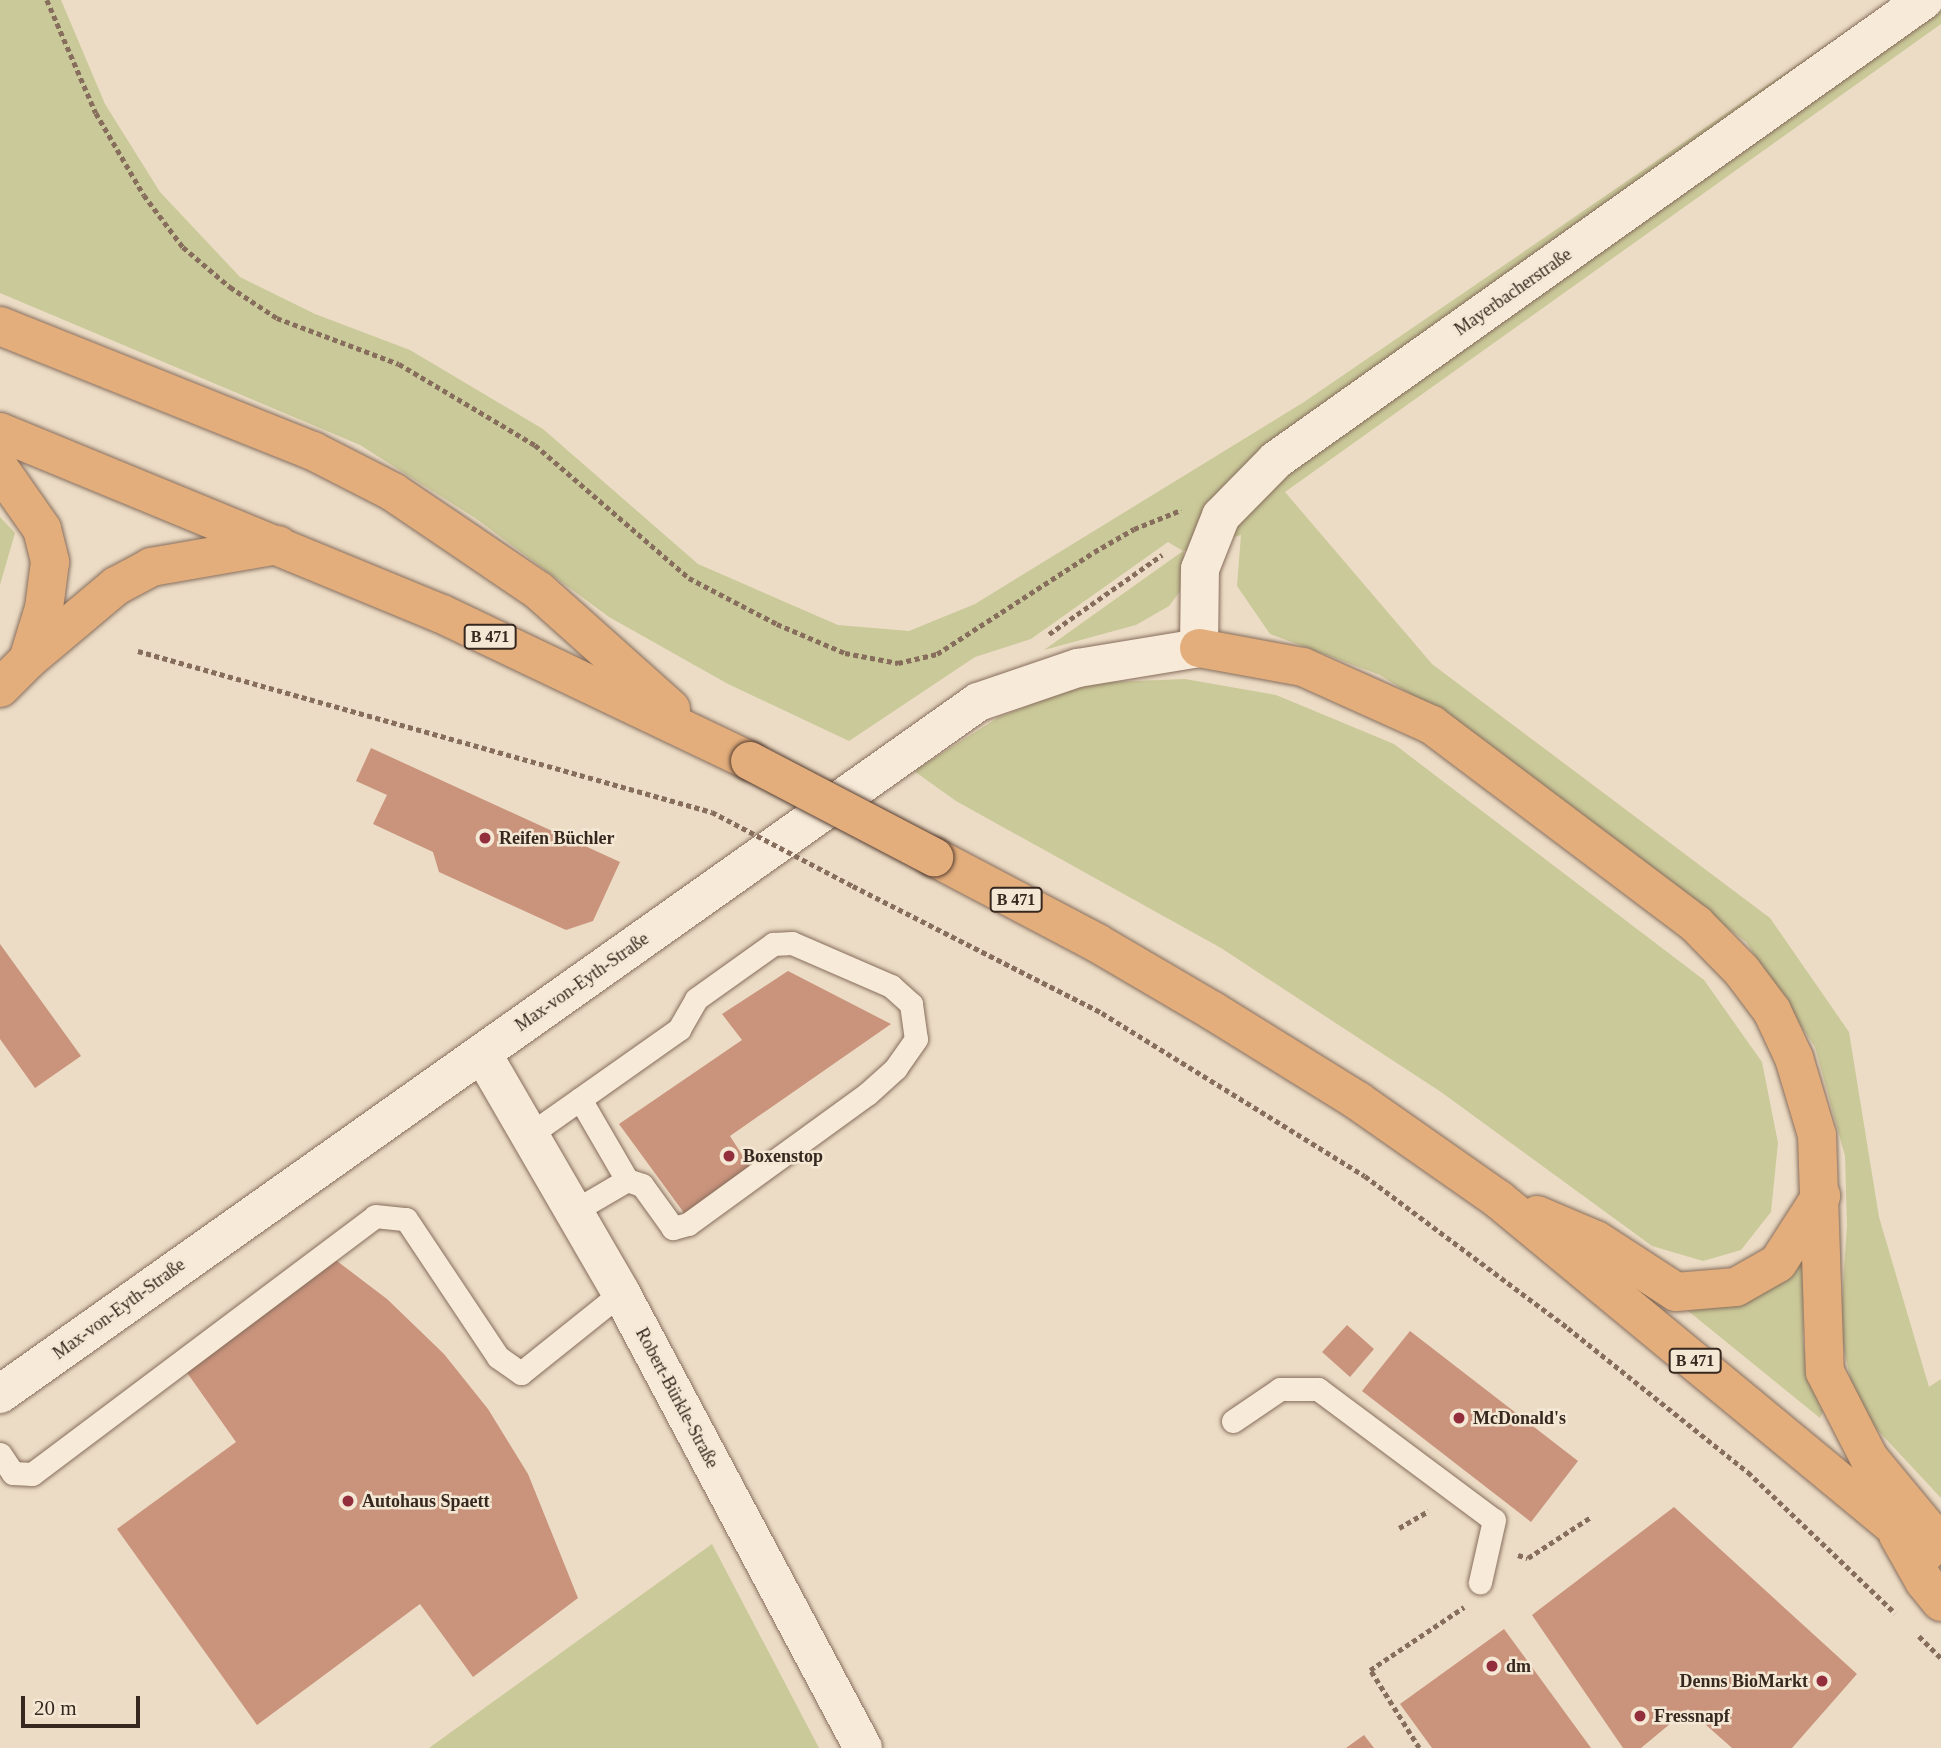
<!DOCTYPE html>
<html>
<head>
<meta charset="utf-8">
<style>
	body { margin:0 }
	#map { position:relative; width:1941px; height:1748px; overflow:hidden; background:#ecdcc5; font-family:Georgia,serif }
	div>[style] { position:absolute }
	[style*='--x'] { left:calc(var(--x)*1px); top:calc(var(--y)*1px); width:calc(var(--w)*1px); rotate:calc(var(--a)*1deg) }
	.green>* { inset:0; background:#cac999 }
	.building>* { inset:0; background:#c9937c }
	.path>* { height:4.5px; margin-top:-2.25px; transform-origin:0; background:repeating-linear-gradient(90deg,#866d5c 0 5px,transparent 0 8.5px) }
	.roads { filter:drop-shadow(0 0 2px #866d5c) drop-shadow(0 0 2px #866d5c) }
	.service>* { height:23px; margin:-11.5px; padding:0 11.5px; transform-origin:11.5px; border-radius:11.5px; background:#f7ead8 }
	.minor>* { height:38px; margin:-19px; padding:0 19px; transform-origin:19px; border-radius:19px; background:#f7ead8 }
	.trunk>* { height:38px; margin:-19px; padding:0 19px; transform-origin:19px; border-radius:19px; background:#e3ae7c }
	.path-bridge>* { height:4.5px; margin-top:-2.25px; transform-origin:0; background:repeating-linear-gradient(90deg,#866d5c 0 5px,transparent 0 8.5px) }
	.bridges { filter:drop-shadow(0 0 2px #543c30) drop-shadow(0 0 2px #543c30) }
	.trunk-bridge>* { height:38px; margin:-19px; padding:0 19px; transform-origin:19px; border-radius:19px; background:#e3ae7c }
	.dots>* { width:19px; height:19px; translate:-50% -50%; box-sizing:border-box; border:4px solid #f4e7d4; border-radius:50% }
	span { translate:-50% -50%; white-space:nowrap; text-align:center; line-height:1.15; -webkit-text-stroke:5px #f4e7d4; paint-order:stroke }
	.shield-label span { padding:2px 5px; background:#f4e7d4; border:2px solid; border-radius:5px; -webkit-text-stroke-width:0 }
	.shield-label { font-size:16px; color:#37281f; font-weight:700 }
	.street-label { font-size:18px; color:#37281f }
	.poi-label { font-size:18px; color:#37281f; font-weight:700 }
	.left { translate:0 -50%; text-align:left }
	.right { translate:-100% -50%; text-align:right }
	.scale { position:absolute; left:21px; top:1696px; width:119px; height:32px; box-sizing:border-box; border:4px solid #37281f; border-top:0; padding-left:9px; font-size:21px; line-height:24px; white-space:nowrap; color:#37281f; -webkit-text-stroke:5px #f4e7d4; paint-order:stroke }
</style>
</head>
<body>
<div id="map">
	<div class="green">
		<i style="clip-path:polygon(0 0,61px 0,105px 104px,160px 192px,240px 277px,315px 314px,410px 350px,543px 429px,698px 564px,838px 625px,909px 631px,975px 604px,1304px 402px,1892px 0,1941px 0,1941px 24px,1285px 492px,1432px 664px,1770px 918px,1849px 1032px,1879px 1217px,1929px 1387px,1941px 1379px,1941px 1498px,1870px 1422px,1851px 1382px,1840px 1330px,1847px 1225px,1845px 1156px,1815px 1047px,1746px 942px,1473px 734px,1380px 675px,1270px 634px,1237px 586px,1241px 535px,1184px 551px,1181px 590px,1169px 606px,1136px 625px,1044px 650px,1183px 551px,1168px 542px,1031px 639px,975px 657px,849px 741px,728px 684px,609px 617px,475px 518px,360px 445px,0 293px)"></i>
		<i style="clip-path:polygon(0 517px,15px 533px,0 585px)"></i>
		<i style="clip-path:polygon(1185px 679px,1276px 695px,1394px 744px,1704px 980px,1762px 1062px,1778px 1143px,1771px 1212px,1741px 1250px,1703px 1261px,1652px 1246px,1441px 1092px,1221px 948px,956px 801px,914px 771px,999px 717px,1087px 683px)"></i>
		<i style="clip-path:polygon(1805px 1244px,1803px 1340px,1808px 1381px,1823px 1412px,1820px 1418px,1682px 1306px)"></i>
		<i style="clip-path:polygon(712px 1544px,819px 1748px,429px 1748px)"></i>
	</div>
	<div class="building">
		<i style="clip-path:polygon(371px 748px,620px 862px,593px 921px,566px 930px,439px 872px,433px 852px,373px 824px,387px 795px,356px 781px)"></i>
		<i style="clip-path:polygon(0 944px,81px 1056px,35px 1088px,0 1039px)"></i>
		<i style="clip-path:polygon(788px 971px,891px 1024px,730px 1136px,753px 1172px,687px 1217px,619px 1124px,742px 1040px,722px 1014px)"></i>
		<i style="clip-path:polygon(333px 1258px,387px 1299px,444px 1354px,488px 1409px,528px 1474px,578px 1598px,473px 1677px,420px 1604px,257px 1725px,117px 1529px,236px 1442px,183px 1367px)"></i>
		<i style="clip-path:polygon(1347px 1325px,1374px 1349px,1350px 1377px,1322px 1352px)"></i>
		<i style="clip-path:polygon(1410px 1331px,1578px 1461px,1531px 1522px,1362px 1391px)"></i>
		<i style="clip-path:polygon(1674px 1507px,1857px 1674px,1792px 1748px,1732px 1748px,1688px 1709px,1641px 1748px,1623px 1748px,1532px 1615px)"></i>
		<i style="clip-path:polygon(1504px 1629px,1591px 1748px,1432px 1748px,1400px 1704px)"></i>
		<i style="clip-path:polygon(1364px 1735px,1374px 1748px,1346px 1748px)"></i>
	</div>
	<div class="path">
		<i style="--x:47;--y:0;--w:123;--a:66.6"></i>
		<i style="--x:96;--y:113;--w:95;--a:59.7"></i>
		<i style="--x:144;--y:195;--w:65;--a:53.1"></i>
		<i style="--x:183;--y:247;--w:62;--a:40.4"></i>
		<i style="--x:230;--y:287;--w:56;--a:33.4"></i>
		<i style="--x:277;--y:318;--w:130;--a:20.7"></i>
		<i style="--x:399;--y:364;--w:158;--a:30.8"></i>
		<i style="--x:535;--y:445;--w:203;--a:40.8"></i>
		<i style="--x:689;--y:578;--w:99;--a:27.6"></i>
		<i style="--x:777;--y:624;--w:74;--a:23.1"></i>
		<i style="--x:845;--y:653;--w:54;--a:10.7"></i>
		<i style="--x:898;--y:663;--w:40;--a:-13"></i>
		<i style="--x:937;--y:654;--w:187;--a:-33"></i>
		<i style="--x:1094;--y:552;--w:46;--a:-29.9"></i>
		<i style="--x:1134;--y:529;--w:51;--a:-22"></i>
		<i style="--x:1049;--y:634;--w:138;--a:-35"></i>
		<i style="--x:138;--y:651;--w:596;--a:15.67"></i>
		<i style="--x:853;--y:886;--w:280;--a:27"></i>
		<i style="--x:1102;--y:1013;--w:309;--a:31.8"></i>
		<i style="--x:1365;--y:1176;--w:254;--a:36.8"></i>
		<i style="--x:1568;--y:1328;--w:231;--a:38.7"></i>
		<i style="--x:1748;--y:1472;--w:204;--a:43.8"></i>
		<i style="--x:1399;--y:1528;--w:34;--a:-30"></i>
		<i style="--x:1518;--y:1555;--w:10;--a:17"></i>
		<i style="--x:1528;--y:1558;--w:75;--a:-33.1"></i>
		<i style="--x:1919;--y:1636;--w:31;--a:45"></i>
		<i style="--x:1419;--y:1748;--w:92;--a:-122.1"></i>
		<i style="--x:1370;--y:1670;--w:113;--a:-33.8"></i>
	</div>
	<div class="roads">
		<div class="service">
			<i style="--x:580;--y:1099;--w:94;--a:59.9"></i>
			<i style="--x:529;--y:1135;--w:184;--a:-35.2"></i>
			<i style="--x:679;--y:1029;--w:34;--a:-60"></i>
			<i style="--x:696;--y:999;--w:95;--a:-35.5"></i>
			<i style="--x:773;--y:944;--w:19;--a:-3"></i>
			<i style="--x:792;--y:943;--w:108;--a:23.5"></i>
			<i style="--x:891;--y:986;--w:27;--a:42"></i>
			<i style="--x:911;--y:1004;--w:35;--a:82"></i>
			<i style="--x:916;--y:1039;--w:35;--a:125"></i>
			<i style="--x:896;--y:1068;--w:39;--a:138"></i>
			<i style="--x:867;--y:1094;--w:221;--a:144"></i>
			<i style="--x:688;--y:1224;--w:16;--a:165"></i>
			<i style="--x:673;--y:1228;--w:53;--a:-125.8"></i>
			<i style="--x:642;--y:1185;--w:16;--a:-162"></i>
			<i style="--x:627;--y:1180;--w:61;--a:149.7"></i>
			<i style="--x:1233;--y:1421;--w:57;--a:-34.2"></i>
			<i style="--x:1280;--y:1389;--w:38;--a:0"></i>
			<i style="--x:1318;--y:1389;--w:219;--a:36.7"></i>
			<i style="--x:1494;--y:1520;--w:64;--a:102.7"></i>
			<i style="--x:0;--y:1454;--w:23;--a:56"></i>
			<i style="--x:13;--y:1473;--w:19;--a:3"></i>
			<i style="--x:32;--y:1474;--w:429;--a:-36.9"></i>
			<i style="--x:375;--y:1216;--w:31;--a:6"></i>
			<i style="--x:406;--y:1219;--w:166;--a:56.3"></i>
			<i style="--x:498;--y:1357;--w:28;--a:35"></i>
			<i style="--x:521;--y:1373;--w:128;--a:-38.7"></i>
		</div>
		<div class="minor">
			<i style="--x:482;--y:1053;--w:277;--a:59.9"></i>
			<i style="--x:621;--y:1293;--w:515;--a:61.99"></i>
			<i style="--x:0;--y:1394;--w:1198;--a:-35.28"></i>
			<i style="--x:978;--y:702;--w:106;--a:-18.8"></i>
			<i style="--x:1078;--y:668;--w:123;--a:-9.4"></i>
			<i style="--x:1199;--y:648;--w:79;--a:-89.3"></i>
			<i style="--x:1200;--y:569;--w:57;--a:-68.4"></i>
			<i style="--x:1221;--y:516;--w:78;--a:-45.5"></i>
			<i style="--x:1276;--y:460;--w:795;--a:-35.37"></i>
		</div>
		<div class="trunk">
			<i style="--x:0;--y:326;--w:337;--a:21.8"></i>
			<i style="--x:313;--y:451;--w:90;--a:27.1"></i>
			<i style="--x:393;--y:492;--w:176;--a:34.1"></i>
			<i style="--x:539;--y:591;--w:177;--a:41.8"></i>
			<i style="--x:0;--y:432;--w:478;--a:22.4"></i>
			<i style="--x:442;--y:614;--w:341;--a:25.5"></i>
			<i style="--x:0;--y:469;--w:73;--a:55"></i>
			<i style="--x:42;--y:529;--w:34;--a:76"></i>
			<i style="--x:50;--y:562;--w:46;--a:97.4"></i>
			<i style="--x:44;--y:608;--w:54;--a:107.1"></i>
			<i style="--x:1199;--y:648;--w:106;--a:10.4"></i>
			<i style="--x:1303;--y:667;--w:141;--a:24.2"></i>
			<i style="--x:1432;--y:725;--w:331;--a:37"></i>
			<i style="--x:1696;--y:924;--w:66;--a:45.6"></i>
			<i style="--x:1742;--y:971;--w:50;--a:53.1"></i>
			<i style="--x:1772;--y:1011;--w:52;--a:64.9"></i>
			<i style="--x:1794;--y:1058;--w:80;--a:73.4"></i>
			<i style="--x:1817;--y:1135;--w:237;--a:88.1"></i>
			<i style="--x:1825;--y:1372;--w:97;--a:62.9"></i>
			<i style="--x:1869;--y:1458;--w:113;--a:50.4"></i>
			<i style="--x:0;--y:688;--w:40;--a:-45"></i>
			<i style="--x:28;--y:660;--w:115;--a:-40.1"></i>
			<i style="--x:116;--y:586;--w:40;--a:-28"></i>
			<i style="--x:151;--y:567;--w:129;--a:-9.8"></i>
			<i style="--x:934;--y:857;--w:184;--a:27.8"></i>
			<i style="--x:1097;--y:943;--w:134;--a:30.4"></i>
			<i style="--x:1213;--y:1011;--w:171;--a:31.8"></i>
			<i style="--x:1358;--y:1101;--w:171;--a:35"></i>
			<i style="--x:1498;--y:1199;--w:555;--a:39.59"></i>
			<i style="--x:1537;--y:1215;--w:64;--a:23"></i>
			<i style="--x:1596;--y:1240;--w:95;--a:33"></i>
			<i style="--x:1676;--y:1292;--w:60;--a:-4.8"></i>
			<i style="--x:1736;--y:1287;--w:48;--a:-29.7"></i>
			<i style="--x:1778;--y:1263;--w:80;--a:-57.3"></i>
			<i style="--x:1898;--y:1535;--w:53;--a:60.5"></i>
			<i style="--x:1924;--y:1581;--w:27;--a:51"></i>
		</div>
	</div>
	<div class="path-bridge">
		<i style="--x:712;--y:812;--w:159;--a:27.7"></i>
	</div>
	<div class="bridges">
		<div class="trunk-bridge">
			<i style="--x:750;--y:761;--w:208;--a:27.6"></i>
		</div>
	</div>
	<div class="dots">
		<i style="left:485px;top:838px;background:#932e3c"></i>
		<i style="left:729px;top:1156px;background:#932e3c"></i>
		<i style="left:1459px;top:1418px;background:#932e3c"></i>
		<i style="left:348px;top:1501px;background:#932e3c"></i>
		<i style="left:1492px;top:1666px;background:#932e3c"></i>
		<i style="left:1822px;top:1681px;background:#932e3c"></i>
		<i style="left:1640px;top:1716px;background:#932e3c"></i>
	</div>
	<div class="shield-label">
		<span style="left:490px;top:637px">B 471</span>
		<span style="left:1016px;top:900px">B 471</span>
		<span style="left:1695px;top:1361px">B 471</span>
	</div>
	<div class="street-label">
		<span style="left:1513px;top:292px;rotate:-35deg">Mayerbacherstraße</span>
		<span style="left:582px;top:982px;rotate:-35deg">Max-von-Eyth-Straße</span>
		<span style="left:119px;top:1309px;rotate:-36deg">Max-von-Eyth-Straße</span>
		<span style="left:677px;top:1398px;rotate:62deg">Robert-Bürkle-Straße</span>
	</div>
	<div class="poi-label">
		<span class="left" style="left:499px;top:838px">Reifen Büchler</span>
		<span class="left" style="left:743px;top:1156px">Boxenstop</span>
		<span class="left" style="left:1473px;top:1418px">McDonald's</span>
		<span class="left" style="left:362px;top:1501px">Autohaus Spaett</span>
		<span class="left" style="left:1506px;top:1666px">dm</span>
		<span class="right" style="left:1808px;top:1681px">Denns BioMarkt</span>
		<span class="left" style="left:1654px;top:1716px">Fressnapf</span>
	</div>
	<div class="scale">20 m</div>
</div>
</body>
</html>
